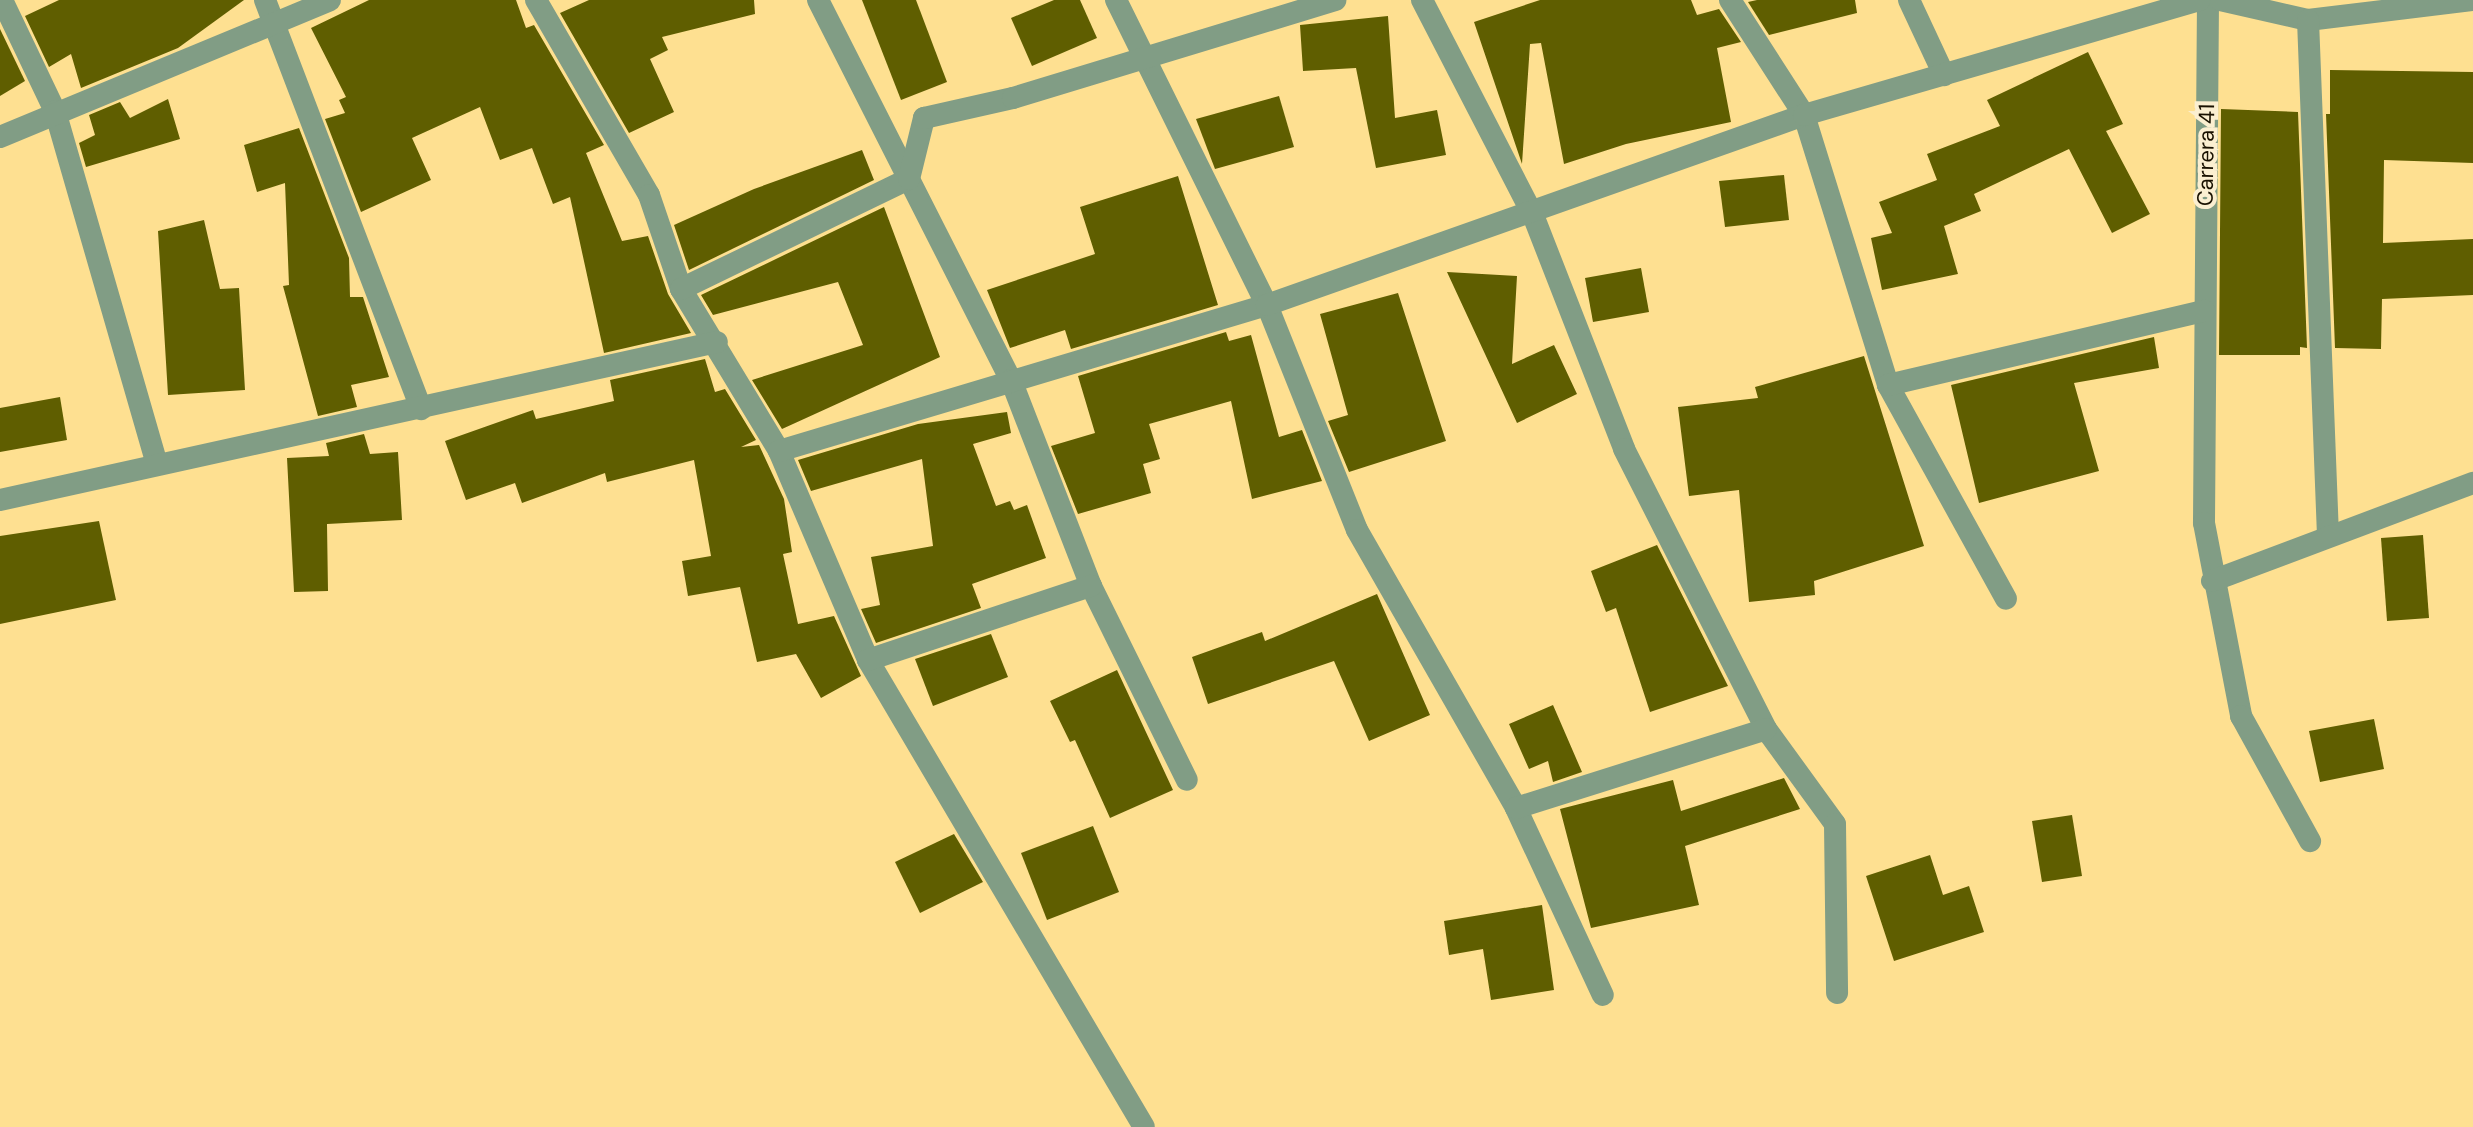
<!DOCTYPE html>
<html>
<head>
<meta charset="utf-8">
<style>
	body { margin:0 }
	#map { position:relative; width:2473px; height:1127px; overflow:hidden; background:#fee091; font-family:"DM Sans",sans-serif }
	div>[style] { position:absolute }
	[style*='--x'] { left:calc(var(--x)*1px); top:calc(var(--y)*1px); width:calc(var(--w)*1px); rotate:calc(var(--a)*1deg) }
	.building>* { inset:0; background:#5f5e00 }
	.minor>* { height:22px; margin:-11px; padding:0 11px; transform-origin:11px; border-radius:11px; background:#819d85 }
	span { translate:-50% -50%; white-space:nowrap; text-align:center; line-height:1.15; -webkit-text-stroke:8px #fbefd1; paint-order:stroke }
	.street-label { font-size:22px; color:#191100 }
</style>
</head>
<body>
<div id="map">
	<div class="building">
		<i style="clip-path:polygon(59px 0,244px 0,178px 48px,81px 88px,71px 54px,49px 67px,25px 16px)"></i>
		<i style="clip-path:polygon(369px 0,516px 0,526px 28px,534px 25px,604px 145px,586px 153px,622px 241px,648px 236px,668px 294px,691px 333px,604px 353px,570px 197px,553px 204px,532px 148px,500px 160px,480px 107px,412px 138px,431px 180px,361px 212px,325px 119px,345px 113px,339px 100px,346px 97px,311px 28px)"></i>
		<i style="clip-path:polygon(589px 0,754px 0,755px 14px,662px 37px,668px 50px,650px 59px,674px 112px,629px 133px,560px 13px)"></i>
		<i style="clip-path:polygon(862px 0,916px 0,947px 82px,901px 100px)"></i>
		<i style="clip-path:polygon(1054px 0,1080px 0,1097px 38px,1032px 66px,1011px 18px)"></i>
		<i style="clip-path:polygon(1540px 0,1691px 0,1697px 15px,1719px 9px,1741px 42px,1717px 48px,1731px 122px,1626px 144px,1564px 164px,1541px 43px,1530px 44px,1522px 164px,1474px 22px)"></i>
		<i style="clip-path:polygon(1757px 0,1855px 0,1857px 13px,1769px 35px,1748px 2px)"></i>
		<i style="clip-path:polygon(1388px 16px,1395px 118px,1437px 110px,1446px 155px,1376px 168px,1356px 68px,1303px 71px,1300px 25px)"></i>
		<i style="clip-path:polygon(0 29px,25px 81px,0 96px)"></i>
		<i style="clip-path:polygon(2088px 52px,2123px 124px,2106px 131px,2150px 214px,2112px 233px,2069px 149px,1974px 194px,1981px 211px,1944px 226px,1958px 274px,1882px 290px,1871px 238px,1892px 233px,1879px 202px,1937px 180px,1927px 154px,2000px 126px,1987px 100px)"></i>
		<i style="clip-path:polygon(2330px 70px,2473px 72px,2473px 163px,2384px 160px,2383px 243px,2473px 239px,2473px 295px,2382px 299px,2381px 349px,2335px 348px,2326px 114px,2330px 114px)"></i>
		<i style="clip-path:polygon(1279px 96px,1294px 147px,1215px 169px,1196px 119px)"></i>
		<i style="clip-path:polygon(168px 99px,180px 139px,86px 167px,79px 143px,95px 135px,89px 115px,120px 102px,130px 118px)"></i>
		<i style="clip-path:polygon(2221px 109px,2298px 112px,2307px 348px,2300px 347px,2300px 355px,2219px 355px)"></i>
		<i style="clip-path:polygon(299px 128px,349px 258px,350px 297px,363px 297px,389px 377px,351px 385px,357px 407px,318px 416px,283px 286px,289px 285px,285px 183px,257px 192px,244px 145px)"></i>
		<i style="clip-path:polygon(862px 150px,874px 180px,689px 270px,674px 225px,754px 189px)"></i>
		<i style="clip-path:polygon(1784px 175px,1789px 220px,1725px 227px,1719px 181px)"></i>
		<i style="clip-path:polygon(1178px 176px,1218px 305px,1071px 349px,1065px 330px,1010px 348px,987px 290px,1095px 254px,1080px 207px)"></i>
		<i style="clip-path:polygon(884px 207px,940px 357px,782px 429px,752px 380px,863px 345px,838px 282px,713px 315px,701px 295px)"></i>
		<i style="clip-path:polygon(204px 220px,220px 289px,239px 288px,245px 390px,168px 395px,158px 231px)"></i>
		<i style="clip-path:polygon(1641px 268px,1649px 312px,1593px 322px,1585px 278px)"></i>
		<i style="clip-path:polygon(1447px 272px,1517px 276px,1512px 364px,1554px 345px,1577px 394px,1517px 423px)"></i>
		<i style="clip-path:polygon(1398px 293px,1446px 441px,1349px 472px,1328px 421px,1348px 415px,1320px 314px)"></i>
		<i style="clip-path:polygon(1226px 332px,1229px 341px,1251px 335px,1279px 437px,1302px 430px,1322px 481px,1252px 499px,1231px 401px,1149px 424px,1160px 459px,1143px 464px,1151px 493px,1078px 514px,1051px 446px,1095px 433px,1078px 376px)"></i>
		<i style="clip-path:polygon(2154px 337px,2159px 368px,2074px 383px,2099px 471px,1979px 503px,1951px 385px)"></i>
		<i style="clip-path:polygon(1864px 356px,1924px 546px,1814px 581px,1815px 595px,1749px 602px,1739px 490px,1689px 496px,1678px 407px,1758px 398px,1755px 387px)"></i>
		<i style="clip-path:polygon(705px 359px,715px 392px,725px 389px,756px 440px,741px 447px,759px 445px,784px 499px,792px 552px,783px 554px,798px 624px,834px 616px,861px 676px,821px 698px,796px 654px,757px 662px,740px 587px,688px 596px,682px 561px,711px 556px,694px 460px,607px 482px,605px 473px,522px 503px,515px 483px,466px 500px,445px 441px,533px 410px,536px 419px,614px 401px,610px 380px)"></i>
		<i style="clip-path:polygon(60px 397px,67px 440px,0 452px,0 408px)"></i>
		<i style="clip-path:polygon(1007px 412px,1011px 433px,973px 444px,996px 506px,1010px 501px,1014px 510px,1027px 505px,1046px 558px,972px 584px,981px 608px,876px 643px,861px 609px,880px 605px,871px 557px,933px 546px,922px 459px,811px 491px,798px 460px,918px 424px)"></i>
		<i style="clip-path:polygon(364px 434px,370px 454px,398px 452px,402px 520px,327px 524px,328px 591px,294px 592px,287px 458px,329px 456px,326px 443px)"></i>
		<i style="clip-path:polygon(99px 521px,116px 600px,0 624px,0 536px)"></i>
		<i style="clip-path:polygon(2423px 535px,2429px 618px,2387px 621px,2381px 538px)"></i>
		<i style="clip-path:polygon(1657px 545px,1728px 686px,1650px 712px,1616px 608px,1606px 612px,1591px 571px)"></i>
		<i style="clip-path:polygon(1377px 594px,1430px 715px,1369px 741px,1334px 661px,1208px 704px,1192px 657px,1262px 632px,1265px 641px)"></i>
		<i style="clip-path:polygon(991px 634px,1008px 677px,933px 706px,915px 659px)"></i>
		<i style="clip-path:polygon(1117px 670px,1173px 790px,1110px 818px,1075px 740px,1070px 742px,1050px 701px)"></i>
		<i style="clip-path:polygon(1553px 705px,1582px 772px,1553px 782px,1548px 761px,1529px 769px,1509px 724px)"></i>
		<i style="clip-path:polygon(2374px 719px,2384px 769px,2320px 782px,2309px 731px)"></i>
		<i style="clip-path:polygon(1784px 778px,1800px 809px,1685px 846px,1699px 905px,1591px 928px,1560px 809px,1673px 780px,1681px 811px)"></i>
		<i style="clip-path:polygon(2072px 815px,2082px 876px,2042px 882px,2032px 821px)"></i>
		<i style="clip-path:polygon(1093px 826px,1119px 892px,1047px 920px,1021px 853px)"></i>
		<i style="clip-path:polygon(954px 834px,983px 882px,920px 913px,895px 862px)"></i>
		<i style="clip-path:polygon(1930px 855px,1943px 895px,1969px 886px,1984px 932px,1894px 961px,1866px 876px)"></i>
		<i style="clip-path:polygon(1542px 905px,1554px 990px,1491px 1000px,1483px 949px,1449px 955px,1444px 921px)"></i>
	</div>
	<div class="minor">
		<i style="--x:2;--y:0;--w:123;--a:64.5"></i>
		<i style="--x:55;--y:111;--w:367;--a:73.9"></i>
		<i style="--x:265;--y:0;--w:438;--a:69.1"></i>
		<i style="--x:536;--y:0;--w:225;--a:59.9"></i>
		<i style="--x:649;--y:195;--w:99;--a:71.2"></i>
		<i style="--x:681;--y:289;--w:189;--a:58.8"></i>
		<i style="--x:779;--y:451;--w:227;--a:66.9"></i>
		<i style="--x:868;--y:660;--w:542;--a:59.42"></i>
		<i style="--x:818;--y:0;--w:426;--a:63.1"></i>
		<i style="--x:1011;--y:380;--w:221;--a:68.8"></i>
		<i style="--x:1091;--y:586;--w:216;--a:63.7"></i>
		<i style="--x:1116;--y:0;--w:340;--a:63.7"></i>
		<i style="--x:1267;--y:305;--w:242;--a:68.2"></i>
		<i style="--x:1357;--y:530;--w:320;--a:60.2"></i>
		<i style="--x:1516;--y:808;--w:206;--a:65.1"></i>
		<i style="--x:1422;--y:0;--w:242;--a:62.7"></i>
		<i style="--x:1533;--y:215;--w:251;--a:68.7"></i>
		<i style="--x:1624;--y:449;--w:314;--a:63.1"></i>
		<i style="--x:1766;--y:729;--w:117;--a:54"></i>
		<i style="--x:1835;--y:824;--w:169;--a:89.3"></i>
		<i style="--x:1730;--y:0;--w:137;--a:57.2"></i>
		<i style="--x:1804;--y:115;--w:283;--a:72.7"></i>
		<i style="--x:1888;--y:385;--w:244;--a:61.1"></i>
		<i style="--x:1909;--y:0;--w:83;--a:65"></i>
		<i style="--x:2208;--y:0;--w:523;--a:90.44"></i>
		<i style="--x:2204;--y:523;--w:197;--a:79.1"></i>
		<i style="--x:2241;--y:716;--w:143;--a:61.1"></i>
		<i style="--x:2220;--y:0;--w:90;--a:12.8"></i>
		<i style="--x:2308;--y:20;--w:166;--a:-6.9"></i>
		<i style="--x:2308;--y:20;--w:515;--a:87.78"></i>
		<i style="--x:0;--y:137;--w:357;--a:-22.5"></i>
		<i style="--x:681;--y:289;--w:253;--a:-25.8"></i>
		<i style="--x:909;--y:179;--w:63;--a:-76.2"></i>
		<i style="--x:924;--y:118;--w:91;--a:-12.7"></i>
		<i style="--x:1013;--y:98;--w:337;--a:-16.9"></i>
		<i style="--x:1888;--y:385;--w:325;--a:-13.2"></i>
		<i style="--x:779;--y:451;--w:509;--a:-16.66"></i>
		<i style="--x:1267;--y:305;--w:570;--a:-19.48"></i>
		<i style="--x:1804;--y:115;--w:412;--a:-16.2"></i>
		<i style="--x:0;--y:500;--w:734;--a:-12.43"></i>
		<i style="--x:2212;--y:581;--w:279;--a:-20.6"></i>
		<i style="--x:868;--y:660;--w:235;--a:-18.4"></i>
		<i style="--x:1516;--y:808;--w:262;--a:-17.5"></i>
	</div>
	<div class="street-label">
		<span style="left:2206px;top:155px;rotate:-89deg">Carrera 41</span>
	</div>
</div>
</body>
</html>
